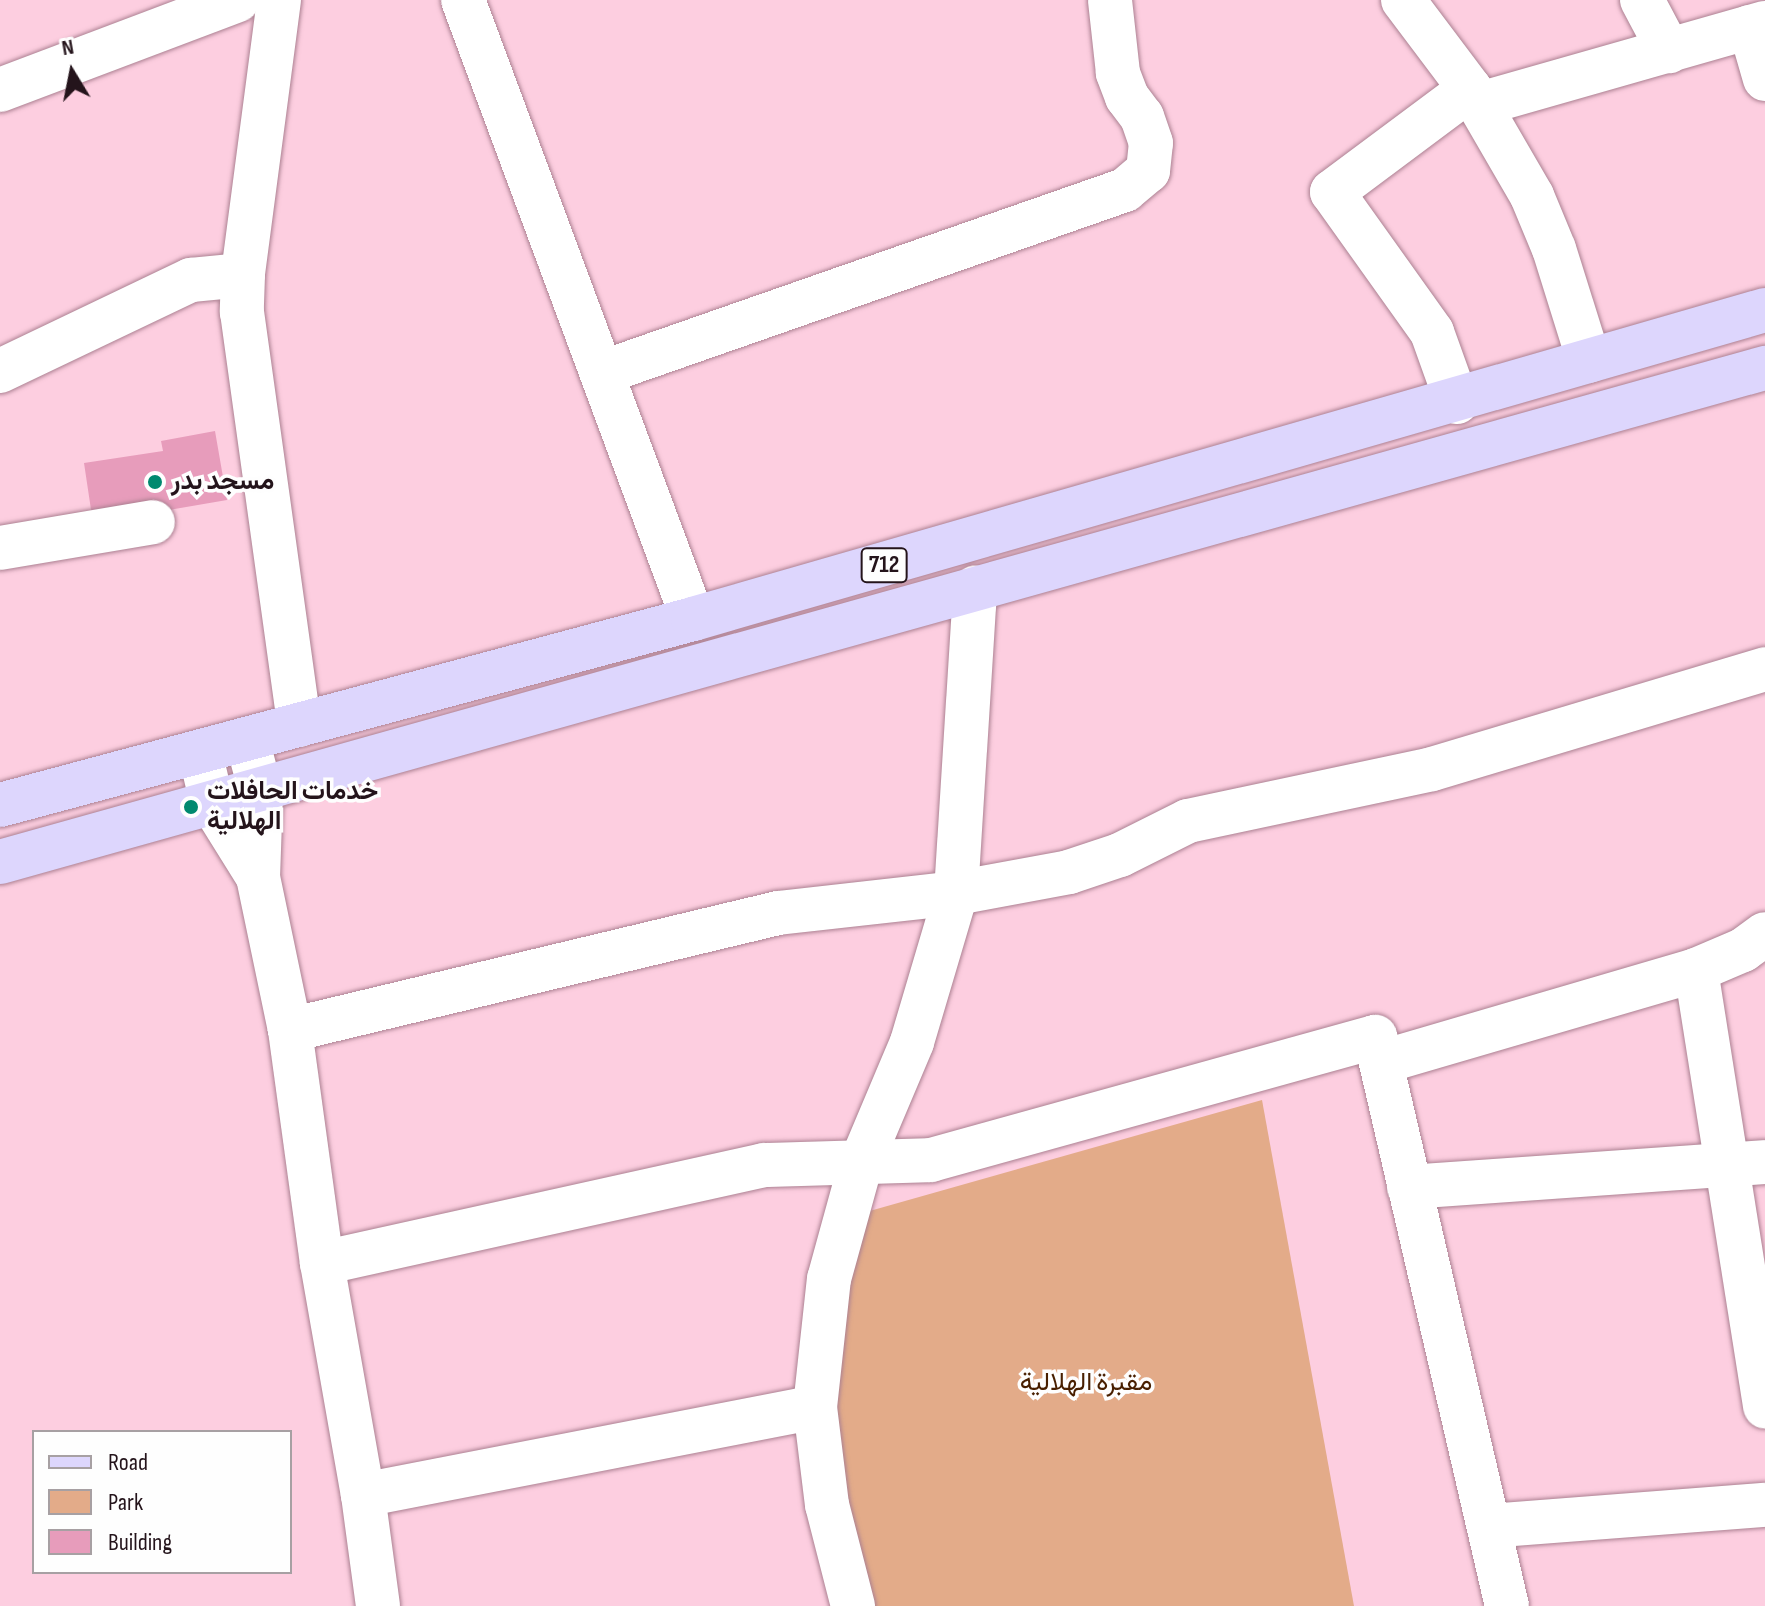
<!DOCTYPE html>
<html>
<head>
<meta charset="utf-8">
<style>
	body { margin:0 }
	#map { position:relative; width:1765px; height:1606px; overflow:hidden; background:#fdcee0; font-family:"Sofia Sans Condensed",Vazirmatn,sans-serif }
	div>[style] { position:absolute }
	[style*='--x'] { left:calc(var(--x)*1px); top:calc(var(--y)*1px); width:calc(var(--w)*1px); rotate:calc(var(--a)*1deg) }
	.green>* { inset:0; background:#e3ab89 }
	.building>* { inset:0; background:#e79cbb }
	.roads { filter:drop-shadow(0 0 2px #ac8192) drop-shadow(0 0 2px #ac8192) }
	.minor>* { height:44px; margin:-22px; padding:0 22px; transform-origin:22px; border-radius:22px; background:#fff }
	.major>* { height:44px; margin:-22px; padding:0 22px; transform-origin:22px; border-radius:22px; background:#ddd6fd }
	.dots>* { width:22px; height:22px; translate:-50% -50%; box-sizing:border-box; border:4px solid #fefefe; border-radius:50% }
	span { translate:-50% -50%; white-space:nowrap; text-align:center; line-height:1.15; -webkit-text-stroke:7px #fefefe; paint-order:stroke }
	.shield-label span { padding:2px 6px; background:#fefefe; border:2px solid; border-radius:6px; -webkit-text-stroke-width:0 }
	.shield-label { font-size:24px; color:#24141b; font-weight:700 }
	.poi-label { font-size:26px; color:#24141b; font-weight:700 }
	.left { translate:0 -50%; text-align:left }
	.park-label { font-size:26px; color:#481f00 }
	.legend { position:absolute; left:32px; top:1430px; width:260px; height:144px; box-sizing:border-box; background:#fefefe; border:2px solid #a7a0a3; margin:0; padding:10px 14px; list-style:none; font-size:24px; color:#24141b }
	.legend li { display:flex; align-items:center; gap:16px; height:40px }
	.legend b { width:40px; border:2px solid #a7a0a3 }
	.north { position:absolute; left:32px; top:32px; width:80px; height:80px; -webkit-text-stroke:6px #fefefe; paint-order:stroke; rotate:350deg; font-size:22px; font-weight:700; line-height:32px; text-align:center; color:#24141b }
	.north::after { content:''; display:block; margin:auto; width:28px; height:36px; background:#24141b; clip-path:polygon(50% 0,100% 100%,50% 72%,0 100%) }
</style>
</head>
<body>
<div id="map">
	<div class="green">
		<i style="clip-path:polygon(1262px 1100px,1354px 1606px,864px 1606px,828px 1471px,852px 1216px)"></i>
	</div>
	<div class="building">
		<i style="clip-path:polygon(215px 431px,227px 500px,93px 523px,84px 463px,163px 451px,161px 441px)"></i>
	</div>
	<div class="roads">
		<div class="minor">
			<i style="--x:279;--y:0;--w:277;--a:97.5"></i>
			<i style="--x:243;--y:275;--w:37;--a:92"></i>
			<i style="--x:242;--y:312;--w:417;--a:82.1"></i>
			<i style="--x:463;--y:0;--w:660;--a:69.62"></i>
			<i style="--x:1403;--y:0;--w:111;--a:53"></i>
			<i style="--x:1470;--y:89;--w:124;--a:59.9"></i>
			<i style="--x:1532;--y:196;--w:57;--a:67.5"></i>
			<i style="--x:1554;--y:249;--w:117;--a:72.6"></i>
			<i style="--x:1642;--y:0;--w:58;--a:62.1"></i>
			<i style="--x:1750;--y:27;--w:54;--a:73.9"></i>
			<i style="--x:0;--y:90;--w:254;--a:-20.7"></i>
			<i style="--x:1480;--y:104;--w:296;--a:-15.9"></i>
			<i style="--x:0;--y:371;--w:212;--a:-25.5"></i>
			<i style="--x:191;--y:280;--w:52;--a:-5.5"></i>
			<i style="--x:604;--y:372;--w:552;--a:-19.26"></i>
			<i style="--x:1125;--y:190;--w:30;--a:-40"></i>
			<i style="--x:1148;--y:171;--w:28;--a:-84"></i>
			<i style="--x:1151;--y:143;--w:28;--a:-109"></i>
			<i style="--x:1142;--y:117;--w:25;--a:-127"></i>
			<i style="--x:1127;--y:97;--w:26;--a:-111"></i>
			<i style="--x:1118;--y:73;--w:73;--a:-96.3"></i>
			<i style="--x:1457;--y:402;--w:74;--a:-109.7"></i>
			<i style="--x:1432;--y:332;--w:172;--a:-125.5"></i>
			<i style="--x:1332;--y:192;--w:172;--a:-36.7"></i>
			<i style="--x:0;--y:548;--w:155;--a:-9.6"></i>
			<i style="--x:247;--y:740;--w:54;--a:74.9"></i>
			<i style="--x:261;--y:792;--w:85;--a:92"></i>
			<i style="--x:258;--y:877;--w:156;--a:78.2"></i>
			<i style="--x:290;--y:1030;--w:235;--a:82.2"></i>
			<i style="--x:322;--y:1263;--w:236;--a:80"></i>
			<i style="--x:363;--y:1495;--w:112;--a:82.3"></i>
			<i style="--x:200;--y:752;--w:52;--a:76.8"></i>
			<i style="--x:212;--y:803;--w:87;--a:58.1"></i>
			<i style="--x:1696;--y:970;--w:442;--a:81"></i>
			<i style="--x:290;--y:1030;--w:502;--a:-13.48"></i>
			<i style="--x:778;--y:913;--w:179;--a:-6.4"></i>
			<i style="--x:956;--y:893;--w:115;--a:-10.5"></i>
			<i style="--x:1069;--y:872;--w:54;--a:-18.4"></i>
			<i style="--x:1120;--y:855;--w:76;--a:-26.6"></i>
			<i style="--x:1188;--y:821;--w:249;--a:-12"></i>
			<i style="--x:1432;--y:769;--w:348;--a:-16.7"></i>
			<i style="--x:1382;--y:1062;--w:327;--a:-16.3"></i>
			<i style="--x:1696;--y:970;--w:51;--a:-23.1"></i>
			<i style="--x:1743;--y:950;--w:27;--a:-36"></i>
			<i style="--x:1409;--y:1187;--w:357;--a:-4"></i>
			<i style="--x:322;--y:1263;--w:453;--a:-12.5"></i>
			<i style="--x:764;--y:1165;--w:167;--a:-1.7"></i>
			<i style="--x:931;--y:1160;--w:461;--a:-15.5"></i>
			<i style="--x:1375;--y:1037;--w:584;--a:76.94"></i>
			<i style="--x:363;--y:1495;--w:460;--a:-11"></i>
			<i style="--x:1489;--y:1526;--w:277;--a:-4.4"></i>
			<i style="--x:853;--y:1606;--w:104;--a:-104.4"></i>
			<i style="--x:827;--y:1505;--w:99;--a:-97"></i>
			<i style="--x:815;--y:1407;--w:129;--a:-83.8"></i>
			<i style="--x:829;--y:1279;--w:120;--a:-74.6"></i>
			<i style="--x:861;--y:1163;--w:131;--a:-67.1"></i>
			<i style="--x:912;--y:1042;--w:155;--a:-73.5"></i>
			<i style="--x:956;--y:893;--w:306;--a:-86.4"></i>
		</div>
		<div class="major">
			<i style="--x:0;--y:805;--w:718;--a:-15.02"></i>
			<i style="--x:693;--y:619;--w:1116;--a:-16.08"></i>
			<i style="--x:0;--y:862;--w:1833;--a:-15.64"></i>
		</div>
	</div>
	<div class="dots">
		<i style="left:155px;top:482px;background:#00896f"></i>
		<i style="left:191px;top:807px;background:#00896f"></i>
	</div>
	<div class="shield-label">
		<span style="left:884px;top:565px">712</span>
	</div>
	<div class="poi-label">
		<span class="left" style="left:171px;top:482px">مسجد بدر</span>
		<span class="left" style="left:207px;top:807px">خدمات الحافلات<br>الهلالية</span>
	</div>
	<div class="park-label">
		<span style="left:1086px;top:1383px">مقبرة الهلالية</span>
	</div>
	<ul class="legend">
	<li><b style="height:10px;background:#ddd6fd"></b>Road</li>
	<li><b style="height:22px;background:#e3ab89"></b>Park</li>
	<li><b style="height:22px;background:#e79cbb"></b>Building</li>
	</ul>
	<div class="north">N</div>
</div>
</body>
</html>
